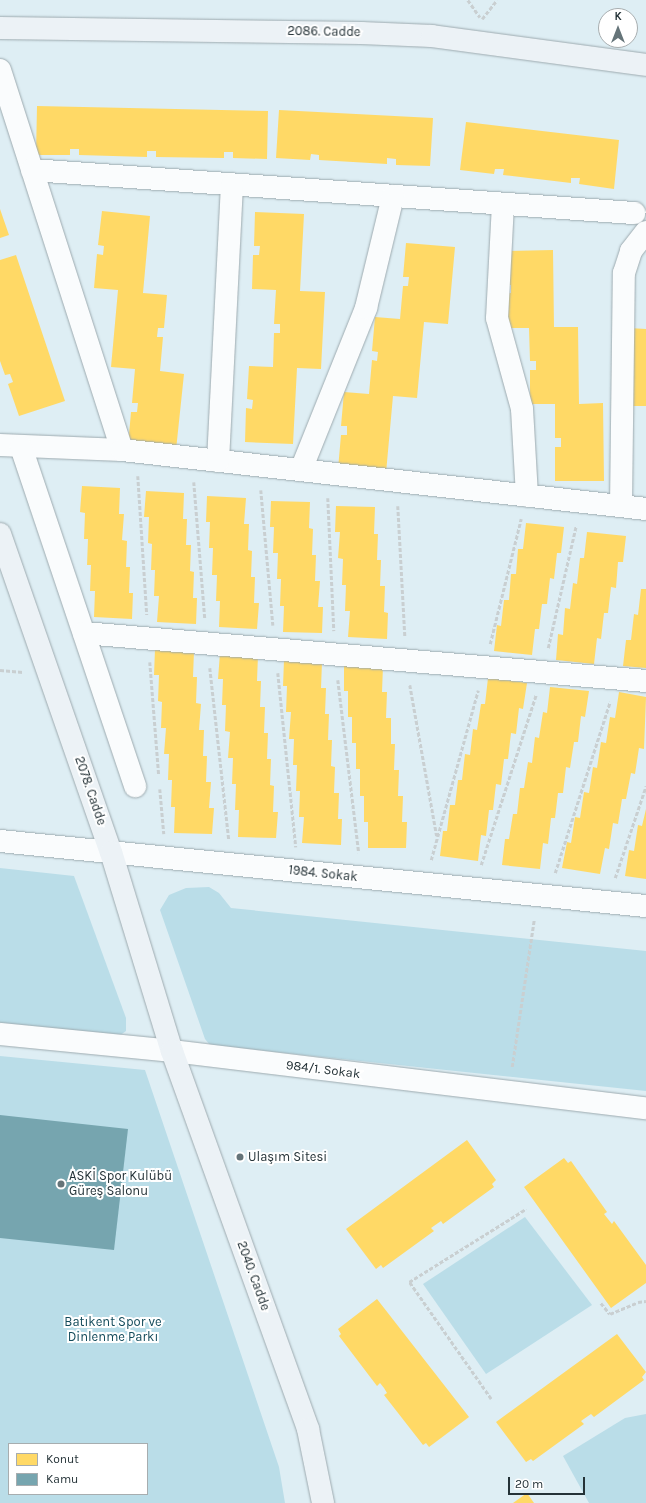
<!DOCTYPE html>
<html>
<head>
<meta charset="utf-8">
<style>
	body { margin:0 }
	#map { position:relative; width:646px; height:1503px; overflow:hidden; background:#deeef4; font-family:Karla,sans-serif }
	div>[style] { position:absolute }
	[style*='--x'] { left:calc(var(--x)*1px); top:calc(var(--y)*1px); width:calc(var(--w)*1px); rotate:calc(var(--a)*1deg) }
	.green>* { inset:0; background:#badde8 }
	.homes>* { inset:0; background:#ffd966 }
	.public>* { inset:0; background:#76a5af }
	.path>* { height:2.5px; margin-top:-1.25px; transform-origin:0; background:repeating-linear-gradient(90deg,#c9cfd1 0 4px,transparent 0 6px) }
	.roads { filter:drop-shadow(0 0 1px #9daaaf) drop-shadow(0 0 1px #9daaaf) }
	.street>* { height:22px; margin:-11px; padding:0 11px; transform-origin:11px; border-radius:11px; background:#fafcfd }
	.secondary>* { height:22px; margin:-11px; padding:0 11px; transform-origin:11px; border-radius:11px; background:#ecf2f6 }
	.dots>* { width:11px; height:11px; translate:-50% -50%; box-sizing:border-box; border:2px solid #fff; border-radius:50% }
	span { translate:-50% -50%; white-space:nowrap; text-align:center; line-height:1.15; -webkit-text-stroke:4px #fff; paint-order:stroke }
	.street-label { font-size:13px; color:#243237 }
	.poi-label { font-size:13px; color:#243237 }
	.left { translate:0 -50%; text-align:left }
	.park-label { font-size:13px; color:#124a5a }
	.legend { position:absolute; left:8px; top:1443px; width:140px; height:52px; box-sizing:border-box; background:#fff; border:1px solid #a7adaf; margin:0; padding:5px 7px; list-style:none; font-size:12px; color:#243237 }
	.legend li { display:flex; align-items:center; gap:8px; height:20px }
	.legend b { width:20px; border:1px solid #a7adaf }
	.north { position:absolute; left:598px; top:8px; width:40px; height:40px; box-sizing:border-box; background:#fff; border:1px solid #a7adaf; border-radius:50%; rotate:0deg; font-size:11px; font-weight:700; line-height:16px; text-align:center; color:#243237 }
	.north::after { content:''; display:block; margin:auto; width:14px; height:18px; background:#657479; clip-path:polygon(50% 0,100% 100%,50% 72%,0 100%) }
	.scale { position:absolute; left:508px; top:1477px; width:77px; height:18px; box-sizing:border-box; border:2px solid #243237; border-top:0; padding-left:5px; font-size:12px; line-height:14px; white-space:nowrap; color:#243237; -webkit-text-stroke:3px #fff; paint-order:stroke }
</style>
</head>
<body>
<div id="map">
	<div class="green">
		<i style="clip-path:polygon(0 868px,74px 876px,126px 1018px,126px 1031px,115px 1039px,0 1029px)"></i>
		<i style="clip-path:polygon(209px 887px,219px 893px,231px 908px,646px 951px,646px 1091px,210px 1045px,205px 1039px,160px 910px,169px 895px,186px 888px)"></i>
		<i style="clip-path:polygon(evenodd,0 1056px,145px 1070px,279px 1467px,285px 1503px,0 1503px,0 1056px,9px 1444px,147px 1444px,147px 1494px,9px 1494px,9px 1444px)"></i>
		<i style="clip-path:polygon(525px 1217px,592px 1305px,486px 1374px,423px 1284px)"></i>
		<i style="clip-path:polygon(646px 1414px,646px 1503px,589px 1503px,563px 1456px,625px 1418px)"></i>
	</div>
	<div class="homes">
		<i style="clip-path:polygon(37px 106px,268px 111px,267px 159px,233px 158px,233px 152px,224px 152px,224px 158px,156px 157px,156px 151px,147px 151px,147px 157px,79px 155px,79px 149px,70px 149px,70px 155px,36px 155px)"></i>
		<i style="clip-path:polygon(279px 110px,433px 118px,430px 166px,396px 165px,396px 159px,387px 158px,387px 164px,319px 160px,319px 155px,311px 154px,310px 160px,276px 158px)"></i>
		<i style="clip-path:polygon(466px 122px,619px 140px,614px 189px,579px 184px,580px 178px,571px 178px,571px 183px,503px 175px,504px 169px,495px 169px,494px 174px,460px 170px)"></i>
		<i style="clip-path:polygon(0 209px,9px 235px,0 238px)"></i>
		<i style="clip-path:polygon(102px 211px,150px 216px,143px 293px,167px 295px,164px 328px,158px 328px,157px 337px,163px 337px,160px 371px,184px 374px,176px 450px,128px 446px,131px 412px,137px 412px,138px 403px,132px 403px,135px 369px,111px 367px,118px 290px,94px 288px,97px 254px,103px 255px,104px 246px,98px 245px)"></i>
		<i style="clip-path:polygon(255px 212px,304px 214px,300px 291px,325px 292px,321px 369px,297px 368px,293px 444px,245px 442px,246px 408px,252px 409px,253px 400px,247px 399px,249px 366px,273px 367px,274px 333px,280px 333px,280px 324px,274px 324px,276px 290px,252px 289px,253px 255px,259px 255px,260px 246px,254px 246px)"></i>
		<i style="clip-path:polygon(406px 243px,455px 247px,448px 324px,424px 322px,417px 398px,393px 396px,386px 473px,338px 469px,341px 435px,347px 435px,347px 426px,341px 426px,344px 392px,369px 394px,372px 360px,377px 361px,378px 352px,372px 351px,375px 317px,400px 319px,403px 286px,408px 286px,409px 277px,403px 277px)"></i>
		<i style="clip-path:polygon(553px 250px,554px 327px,578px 327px,579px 404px,603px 403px,604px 481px,555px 481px,555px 447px,561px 447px,561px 438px,555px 438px,555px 404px,530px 404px,530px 370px,536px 370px,536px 361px,530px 361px,529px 328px,505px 328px,505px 293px,511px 293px,511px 285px,505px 285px,504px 251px)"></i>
		<i style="clip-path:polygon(16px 255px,65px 401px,19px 416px,8px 384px,13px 382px,10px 374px,5px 375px,0 361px,0 260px)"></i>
		<i style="clip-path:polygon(629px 328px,646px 329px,646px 406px,625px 406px)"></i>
		<i style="clip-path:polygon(82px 486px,120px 488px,119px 514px,124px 514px,122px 540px,127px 541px,126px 567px,130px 567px,129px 593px,133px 593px,132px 619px,94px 617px,95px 591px,90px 591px,91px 565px,87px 565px,88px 539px,84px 539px,85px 513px,80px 512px)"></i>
		<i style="clip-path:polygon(146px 491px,184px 493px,183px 519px,187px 519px,186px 545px,191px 545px,190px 571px,194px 572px,193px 598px,197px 598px,196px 624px,157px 622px,159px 596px,154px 596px,155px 570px,151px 570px,152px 544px,148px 543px,149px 517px,144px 517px)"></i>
		<i style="clip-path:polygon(207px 496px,246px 498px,244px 524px,249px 524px,248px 550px,252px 551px,251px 577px,255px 577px,254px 603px,259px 603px,257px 629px,219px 627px,220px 601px,216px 601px,217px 575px,212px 575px,213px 548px,209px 548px,210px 522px,206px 522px)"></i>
		<i style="clip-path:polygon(271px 501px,310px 502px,309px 528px,313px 529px,312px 555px,316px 555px,315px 581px,320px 581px,318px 607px,323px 607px,322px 633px,283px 632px,284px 606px,280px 606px,281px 579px,277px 579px,278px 553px,273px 553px,274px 527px,270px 527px)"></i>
		<i style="clip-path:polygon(336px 506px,375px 507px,374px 534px,378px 534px,377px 560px,381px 560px,380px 586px,385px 586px,384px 612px,388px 613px,387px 639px,348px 637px,350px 611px,345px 611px,346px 585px,342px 585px,343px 559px,338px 558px,340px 532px,335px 532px)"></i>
		<i style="clip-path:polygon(526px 523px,564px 527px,561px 553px,557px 553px,554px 579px,550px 578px,547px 604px,542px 604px,539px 629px,535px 629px,532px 655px,494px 651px,497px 625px,501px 626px,504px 600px,509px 600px,511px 574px,516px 574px,518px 549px,523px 549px)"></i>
		<i style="clip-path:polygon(587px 532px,626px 536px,623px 562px,618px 562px,616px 588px,611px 587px,608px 613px,604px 613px,601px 639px,597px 638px,594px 664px,556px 660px,558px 634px,563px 635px,565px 608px,570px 609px,573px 583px,577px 584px,580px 558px,584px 558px)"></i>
		<i style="clip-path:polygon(641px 589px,646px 589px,646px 668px,623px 666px,626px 640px,631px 640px,634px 614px,638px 615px)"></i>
		<i style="clip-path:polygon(155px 649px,194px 651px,193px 677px,197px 677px,196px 703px,201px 704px,199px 730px,204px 730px,203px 756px,207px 756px,206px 782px,211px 782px,209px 808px,214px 808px,212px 834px,174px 833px,175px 807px,171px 807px,172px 780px,168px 780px,169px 754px,164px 754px,166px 728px,161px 728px,162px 702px,158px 701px,159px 675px,154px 675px)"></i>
		<i style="clip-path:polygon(220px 653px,258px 655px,257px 681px,261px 681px,260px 707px,265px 707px,264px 733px,268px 733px,267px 759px,271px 759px,270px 785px,274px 786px,273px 812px,278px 812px,276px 838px,238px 837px,239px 810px,235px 810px,236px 784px,232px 784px,233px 758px,228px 758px,230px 732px,225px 731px,226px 705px,222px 705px,223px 679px,218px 679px)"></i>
		<i style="clip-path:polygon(284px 660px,322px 662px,321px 688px,326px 688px,325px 714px,329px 714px,328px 740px,332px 740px,331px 766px,335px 767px,334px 793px,339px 793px,338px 819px,342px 819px,341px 845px,302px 843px,304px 817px,299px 817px,300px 791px,296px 791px,297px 765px,293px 765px,294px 739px,289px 739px,291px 712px,286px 712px,287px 686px,283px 686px)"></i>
		<i style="clip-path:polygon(344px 665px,383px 666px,382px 692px,387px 692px,386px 718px,391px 718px,391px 744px,395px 744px,394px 770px,399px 770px,398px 796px,403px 796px,402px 822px,407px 822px,406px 848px,368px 848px,368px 822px,364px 822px,364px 796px,360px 796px,360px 769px,356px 769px,356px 743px,352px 743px,352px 717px,348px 717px,348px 691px,344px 691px)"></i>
		<i style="clip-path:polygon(488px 678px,527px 683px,523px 709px,519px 708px,516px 734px,511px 733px,508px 759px,504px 759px,501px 785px,496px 784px,493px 810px,489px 810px,486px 836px,481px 835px,478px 861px,440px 856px,443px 831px,447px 831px,450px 805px,455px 805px,458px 780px,462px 780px,465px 754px,470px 755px,473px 729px,477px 730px,481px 704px,485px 704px)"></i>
		<i style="clip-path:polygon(550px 687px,589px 691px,585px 717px,581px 716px,578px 742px,574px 742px,570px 768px,566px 767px,563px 793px,558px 793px,555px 818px,551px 818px,548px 844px,543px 843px,540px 869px,502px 865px,505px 839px,509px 839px,513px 814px,517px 814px,520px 788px,524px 788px,528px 762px,532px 763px,535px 737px,539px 738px,543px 712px,547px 713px)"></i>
		<i style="clip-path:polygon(619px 692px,646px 697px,644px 749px,639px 748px,635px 774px,631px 773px,626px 799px,622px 799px,618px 824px,613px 823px,609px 849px,605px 848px,600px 874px,562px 868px,567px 842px,571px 843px,575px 817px,580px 818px,584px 792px,589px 793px,593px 767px,597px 768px,601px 742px,606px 743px,610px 717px,615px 718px)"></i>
		<i style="clip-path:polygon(646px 809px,646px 879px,625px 876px,629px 850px,634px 851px,638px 825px,642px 826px)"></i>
		<i style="clip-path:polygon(467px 1140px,496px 1180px,492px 1184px,494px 1187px,443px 1224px,441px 1221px,431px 1228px,434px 1231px,383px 1268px,381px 1265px,376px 1269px,346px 1229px)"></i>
		<i style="clip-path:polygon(564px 1158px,568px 1163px,571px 1161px,607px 1212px,604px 1214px,612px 1224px,614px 1221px,646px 1265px,646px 1283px,611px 1308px,524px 1187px)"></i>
		<i style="clip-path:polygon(377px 1299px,469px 1417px,429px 1447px,426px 1443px,423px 1445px,384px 1395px,387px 1393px,384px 1388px,380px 1383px,377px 1386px,339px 1336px,341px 1334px,338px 1329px)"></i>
		<i style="clip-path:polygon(617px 1334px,646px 1372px,642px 1377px,644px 1380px,594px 1417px,591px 1414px,581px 1421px,584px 1424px,533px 1461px,531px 1459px,526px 1462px,496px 1422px)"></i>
		<i style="clip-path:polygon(527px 1493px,534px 1503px,513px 1503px)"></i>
	</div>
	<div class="public">
		<i style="clip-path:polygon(0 1115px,128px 1129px,114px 1250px,0 1238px)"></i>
	</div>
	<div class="path">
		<i style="--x:468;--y:0;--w:21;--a:55"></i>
		<i style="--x:482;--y:19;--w:24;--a:-52"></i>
		<i style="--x:138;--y:476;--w:139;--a:86.3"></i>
		<i style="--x:194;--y:482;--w:137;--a:85.4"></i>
		<i style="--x:261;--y:490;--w:136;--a:84.9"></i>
		<i style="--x:328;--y:498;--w:133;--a:87.4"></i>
		<i style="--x:398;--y:506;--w:130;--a:86.9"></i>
		<i style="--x:490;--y:644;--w:129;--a:-76.1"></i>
		<i style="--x:548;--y:648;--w:125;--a:-77.1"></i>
		<i style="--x:150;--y:662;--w:114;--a:85.5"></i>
		<i style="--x:210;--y:668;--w:173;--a:83.7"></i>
		<i style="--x:0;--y:670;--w:23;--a:5"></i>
		<i style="--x:278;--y:673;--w:175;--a:84.1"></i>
		<i style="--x:338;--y:680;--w:174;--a:83.1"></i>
		<i style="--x:410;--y:685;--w:153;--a:79.9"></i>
		<i style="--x:160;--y:789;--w:45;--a:84.9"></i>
		<i style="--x:431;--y:860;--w:176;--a:-74.5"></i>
		<i style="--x:481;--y:865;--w:179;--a:-72.1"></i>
		<i style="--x:555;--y:873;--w:180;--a:-72.2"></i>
		<i style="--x:615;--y:878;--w:97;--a:-71.4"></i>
		<i style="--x:512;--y:1067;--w:149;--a:-81.5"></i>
		<i style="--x:601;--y:1303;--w:14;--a:51"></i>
		<i style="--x:610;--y:1314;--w:30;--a:-23"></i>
		<i style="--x:638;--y:1302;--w:8;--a:-7"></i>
		<i style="--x:491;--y:1399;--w:143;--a:-125"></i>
		<i style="--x:409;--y:1282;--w:138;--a:-32"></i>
	</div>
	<div class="roads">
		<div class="street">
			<i style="--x:0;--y:70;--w:399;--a:72.2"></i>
			<i style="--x:32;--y:170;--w:604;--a:4.09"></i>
			<i style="--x:503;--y:204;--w:114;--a:93"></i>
			<i style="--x:497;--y:318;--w:94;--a:74.6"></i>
			<i style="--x:522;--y:409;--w:87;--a:86.7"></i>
			<i style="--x:0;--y:445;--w:122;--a:2.3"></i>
			<i style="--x:122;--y:450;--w:527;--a:6.42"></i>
			<i style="--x:21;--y:447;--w:358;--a:71.4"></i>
			<i style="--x:218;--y:461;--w:276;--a:-87.1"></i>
			<i style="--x:301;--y:470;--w:175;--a:-68.1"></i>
			<i style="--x:366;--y:308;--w:115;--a:-76.4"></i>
			<i style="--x:621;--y:506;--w:233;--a:-89.3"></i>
			<i style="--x:624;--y:273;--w:23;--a:-72"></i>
			<i style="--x:631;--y:251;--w:24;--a:-52"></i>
			<i style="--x:84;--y:633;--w:564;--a:4.88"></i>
			<i style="--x:0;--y:841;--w:649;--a:5.75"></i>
			<i style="--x:0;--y:1034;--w:173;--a:5.6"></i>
			<i style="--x:172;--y:1051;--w:477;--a:6.9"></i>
		</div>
		<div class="secondary">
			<i style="--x:0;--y:28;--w:361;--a:0.8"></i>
			<i style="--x:361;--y:33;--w:71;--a:2.4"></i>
			<i style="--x:432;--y:36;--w:216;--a:7.7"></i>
			<i style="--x:0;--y:534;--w:337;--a:70.8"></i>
			<i style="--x:111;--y:852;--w:208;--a:73"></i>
			<i style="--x:172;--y:1051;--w:402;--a:70.2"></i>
			<i style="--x:308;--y:1429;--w:76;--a:78.5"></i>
		</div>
	</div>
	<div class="dots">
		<i style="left:240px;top:1157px;background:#657479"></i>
		<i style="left:61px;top:1184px;background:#657479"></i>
	</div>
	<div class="street-label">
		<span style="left:324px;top:32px;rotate:1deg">2086. Cadde</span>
		<span style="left:90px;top:791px;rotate:71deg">2078. Cadde</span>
		<span style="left:323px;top:874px;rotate:6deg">1984. Sokak</span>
		<span style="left:323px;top:1070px;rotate:7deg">984/1. Sokak</span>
		<span style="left:253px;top:1276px;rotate:70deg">2040. Cadde</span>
	</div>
	<div class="poi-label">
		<span class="left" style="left:248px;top:1157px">Ulaşım Sitesi</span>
		<span class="left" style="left:69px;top:1184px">ASKİ Spor Kulübü<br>Güreş Salonu</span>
	</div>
	<div class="park-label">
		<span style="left:113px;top:1330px">Batıkent Spor ve<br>Dinlenme Parkı</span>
	</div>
	<ul class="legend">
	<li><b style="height:11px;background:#ffd966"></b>Konut</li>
	<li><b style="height:11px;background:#76a5af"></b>Kamu</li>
	</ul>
	<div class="north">K</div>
	<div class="scale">20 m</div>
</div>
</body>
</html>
